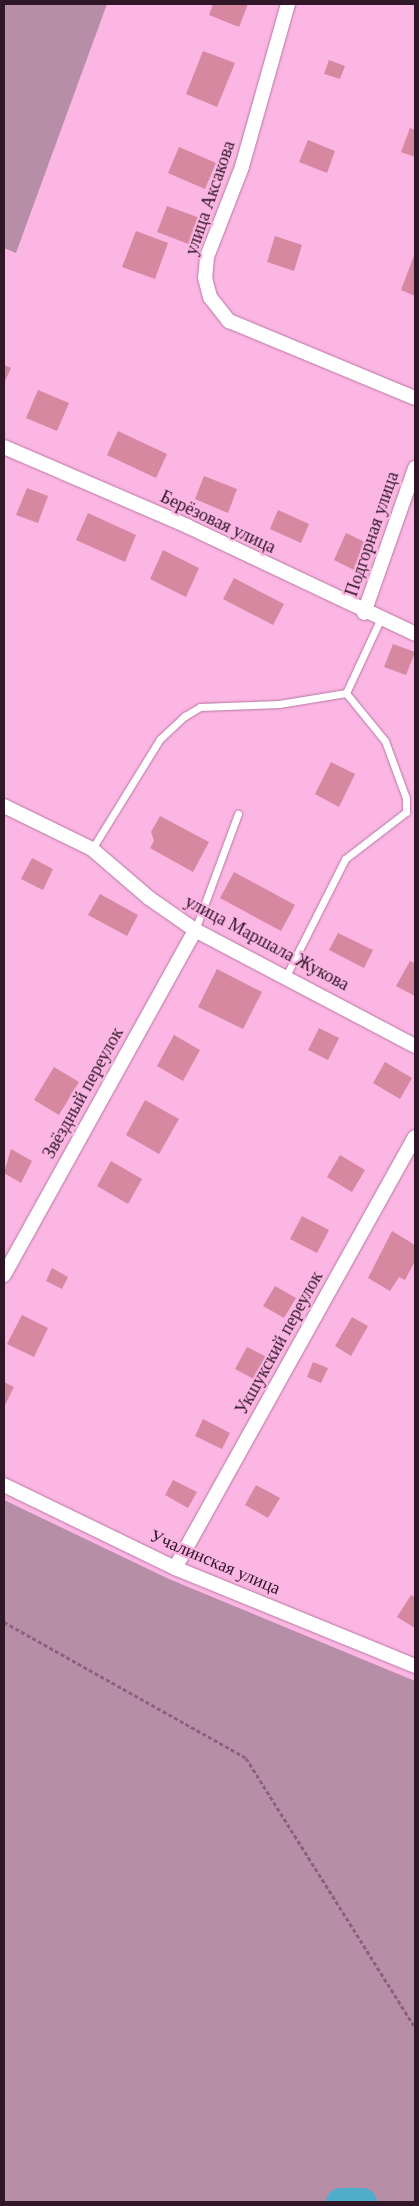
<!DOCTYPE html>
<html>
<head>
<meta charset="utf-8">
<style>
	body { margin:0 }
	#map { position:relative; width:419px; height:2206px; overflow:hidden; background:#fbb6e3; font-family:Georgia,serif }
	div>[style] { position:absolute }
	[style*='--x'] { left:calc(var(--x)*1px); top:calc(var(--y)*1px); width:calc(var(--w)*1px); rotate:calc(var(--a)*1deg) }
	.green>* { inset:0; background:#b78ea8 }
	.river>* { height:29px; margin:-14.5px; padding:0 14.5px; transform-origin:14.5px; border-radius:14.5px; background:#50adc9 }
	.building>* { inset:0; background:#d5889f }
	.path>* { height:3px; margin-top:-1.5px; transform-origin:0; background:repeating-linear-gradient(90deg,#8e607e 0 4px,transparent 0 6.5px) }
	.roads { filter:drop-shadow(0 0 1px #b877a2) drop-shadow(0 0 1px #b877a2) }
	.service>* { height:7px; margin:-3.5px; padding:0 3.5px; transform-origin:3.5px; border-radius:3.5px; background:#fff }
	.minor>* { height:14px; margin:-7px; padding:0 7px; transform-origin:7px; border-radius:7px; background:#fff }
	span { translate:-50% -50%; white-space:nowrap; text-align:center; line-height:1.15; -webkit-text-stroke:4.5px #fbb6e3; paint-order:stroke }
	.street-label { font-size:18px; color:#301728 }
	.frame { position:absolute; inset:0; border:5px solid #301728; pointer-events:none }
</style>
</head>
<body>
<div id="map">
	<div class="green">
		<i style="clip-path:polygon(4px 4px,107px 4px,16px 253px,4px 248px)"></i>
		<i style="clip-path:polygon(4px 1500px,169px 1579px,415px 1681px,415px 2202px,4px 2202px)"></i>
	</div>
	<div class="river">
		<i style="--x:340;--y:2202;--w:22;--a:0"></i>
	</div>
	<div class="building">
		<i style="clip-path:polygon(213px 4px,248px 4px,239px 27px,209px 15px)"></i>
		<i style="clip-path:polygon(203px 51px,235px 63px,217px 107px,186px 94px)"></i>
		<i style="clip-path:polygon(329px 60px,345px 66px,340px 79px,324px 74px)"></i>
		<i style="clip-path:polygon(410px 128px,415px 130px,415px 157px,401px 152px)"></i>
		<i style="clip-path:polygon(308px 140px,335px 151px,327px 173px,299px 162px)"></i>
		<i style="clip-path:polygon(179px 147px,216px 163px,205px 189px,168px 173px)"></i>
		<i style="clip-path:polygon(167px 206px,200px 218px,191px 245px,157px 232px)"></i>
		<i style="clip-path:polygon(136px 231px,168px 243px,155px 279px,122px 267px)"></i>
		<i style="clip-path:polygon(275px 236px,302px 245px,294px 271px,267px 262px)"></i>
		<i style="clip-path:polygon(415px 253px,415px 296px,401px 290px)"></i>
		<i style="clip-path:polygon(4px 365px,11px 368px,4px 383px)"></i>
		<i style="clip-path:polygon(38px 390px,69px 403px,57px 431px,26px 418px)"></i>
		<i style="clip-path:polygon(118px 431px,167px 454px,156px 478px,107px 455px)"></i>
		<i style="clip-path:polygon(204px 476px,237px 489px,228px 513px,195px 499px)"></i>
		<i style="clip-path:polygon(27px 488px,48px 496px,38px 523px,16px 515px)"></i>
		<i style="clip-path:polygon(278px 510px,309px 524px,301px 543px,270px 529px)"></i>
		<i style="clip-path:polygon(88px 513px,136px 535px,125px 562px,76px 540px)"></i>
		<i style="clip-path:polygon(346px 533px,373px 546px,360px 573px,334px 560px)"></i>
		<i style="clip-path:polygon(163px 550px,199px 568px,186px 597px,150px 579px)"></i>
		<i style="clip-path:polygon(234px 578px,284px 604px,273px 625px,223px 599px)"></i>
		<i style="clip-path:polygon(393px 644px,415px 652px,406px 675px,384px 667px)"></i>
		<i style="clip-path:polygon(331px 762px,355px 774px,339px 807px,315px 794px)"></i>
		<i style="clip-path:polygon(160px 816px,209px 842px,193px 872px,150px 848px,154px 841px,151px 832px)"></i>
		<i style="clip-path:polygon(32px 858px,53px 869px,43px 890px,21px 879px)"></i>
		<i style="clip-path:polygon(234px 872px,295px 905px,281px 931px,220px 898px)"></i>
		<i style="clip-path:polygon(100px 894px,138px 915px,127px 936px,88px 915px)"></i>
		<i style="clip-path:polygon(338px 933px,373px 950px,364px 968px,329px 950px)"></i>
		<i style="clip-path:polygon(410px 961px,415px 963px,415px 996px,396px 986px)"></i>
		<i style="clip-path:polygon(217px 969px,262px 992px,243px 1029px,198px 1007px)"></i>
		<i style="clip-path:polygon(319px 1028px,339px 1038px,328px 1060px,308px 1050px)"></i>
		<i style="clip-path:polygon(174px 1035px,200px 1050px,183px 1081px,157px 1066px)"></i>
		<i style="clip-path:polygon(385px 1062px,412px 1078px,400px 1099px,373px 1083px)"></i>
		<i style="clip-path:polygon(54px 1067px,79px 1082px,59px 1115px,34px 1100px)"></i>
		<i style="clip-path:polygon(145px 1100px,179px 1119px,159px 1154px,126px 1135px)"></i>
		<i style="clip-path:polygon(11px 1149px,32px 1161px,21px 1183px,4px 1173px)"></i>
		<i style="clip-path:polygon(340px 1155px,365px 1170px,352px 1192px,327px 1177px)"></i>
		<i style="clip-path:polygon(111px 1161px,142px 1179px,128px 1204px,97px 1186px)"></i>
		<i style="clip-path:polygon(302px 1216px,329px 1230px,317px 1253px,290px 1239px)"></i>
		<i style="clip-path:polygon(392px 1231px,415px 1245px,415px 1261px,405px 1280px,399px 1277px,390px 1291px,368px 1278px)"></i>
		<i style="clip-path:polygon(52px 1268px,68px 1277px,62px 1289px,46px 1281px)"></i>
		<i style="clip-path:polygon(275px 1286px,296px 1298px,284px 1318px,263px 1306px)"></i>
		<i style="clip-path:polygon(22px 1315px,48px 1328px,34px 1357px,7px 1344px)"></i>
		<i style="clip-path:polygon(352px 1317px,368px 1326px,351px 1356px,335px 1346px)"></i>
		<i style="clip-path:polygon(247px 1347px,273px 1360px,261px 1383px,235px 1369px)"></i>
		<i style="clip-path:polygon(313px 1362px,328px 1368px,321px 1383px,307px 1377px)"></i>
		<i style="clip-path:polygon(4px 1382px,14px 1387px,4px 1407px)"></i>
		<i style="clip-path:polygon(203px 1419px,230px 1433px,222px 1449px,195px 1436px)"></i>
		<i style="clip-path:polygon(173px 1480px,197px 1492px,188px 1508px,165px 1495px)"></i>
		<i style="clip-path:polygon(256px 1485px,280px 1498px,268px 1518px,245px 1505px)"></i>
		<i style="clip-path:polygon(411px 1595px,415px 1597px,415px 1628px,397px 1617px)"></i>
	</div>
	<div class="path">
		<i style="--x:4;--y:1622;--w:278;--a:29.3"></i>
		<i style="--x:246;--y:1758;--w:318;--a:57.9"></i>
	</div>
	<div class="roads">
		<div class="service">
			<i style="--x:92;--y:849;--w:129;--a:-58.3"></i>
			<i style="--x:160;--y:739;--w:34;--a:-43"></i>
			<i style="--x:185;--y:716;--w:17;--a:-31"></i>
			<i style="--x:200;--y:707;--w:79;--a:-2.2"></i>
			<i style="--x:279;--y:704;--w:68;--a:-9.3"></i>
			<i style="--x:195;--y:930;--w:124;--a:-69.7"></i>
			<i style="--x:287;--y:974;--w:129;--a:-63.2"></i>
			<i style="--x:345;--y:859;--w:77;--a:-37.6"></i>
			<i style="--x:406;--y:812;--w:14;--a:-90"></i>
			<i style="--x:406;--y:798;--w:61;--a:-110.2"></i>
			<i style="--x:385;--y:741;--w:62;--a:-129.1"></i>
			<i style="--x:346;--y:693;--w:81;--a:-65"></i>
		</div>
		<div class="minor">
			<i style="--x:288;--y:4;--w:169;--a:105.8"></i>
			<i style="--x:242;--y:167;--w:97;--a:111.3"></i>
			<i style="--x:207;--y:257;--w:21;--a:95"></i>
			<i style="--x:205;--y:278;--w:20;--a:75"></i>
			<i style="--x:210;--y:297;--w:31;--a:52"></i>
			<i style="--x:229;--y:321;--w:201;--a:22.5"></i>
			<i style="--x:4;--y:447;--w:199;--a:23.3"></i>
			<i style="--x:187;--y:526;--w:252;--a:25.3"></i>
			<i style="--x:364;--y:613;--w:154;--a:-70.6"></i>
			<i style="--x:4;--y:806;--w:98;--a:26"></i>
			<i style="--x:92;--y:849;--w:75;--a:40.7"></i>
			<i style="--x:149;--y:898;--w:56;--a:34.8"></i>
			<i style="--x:195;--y:930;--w:249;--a:27.8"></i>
			<i style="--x:4;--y:1275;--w:394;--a:-61"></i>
			<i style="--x:4;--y:1485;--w:190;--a:25.9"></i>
			<i style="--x:175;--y:1568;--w:259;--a:22.2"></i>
			<i style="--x:175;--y:1568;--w:493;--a:-60.9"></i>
		</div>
	</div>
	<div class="street-label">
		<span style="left:210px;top:198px;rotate:-71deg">улица Аксакова</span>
		<span style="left:218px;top:522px;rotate:25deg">Берёзовая улица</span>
		<span style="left:372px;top:534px;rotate:-71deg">Подгорная улица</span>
		<span style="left:267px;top:943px;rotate:28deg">улица Маршала Жукова</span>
		<span style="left:83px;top:1093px;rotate:-61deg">Звёздный переулок</span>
		<span style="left:279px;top:1343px;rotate:-61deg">Укшукский переулок</span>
		<span style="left:215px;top:1562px;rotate:23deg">Учалинская улица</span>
	</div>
	<div class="frame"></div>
</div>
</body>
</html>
